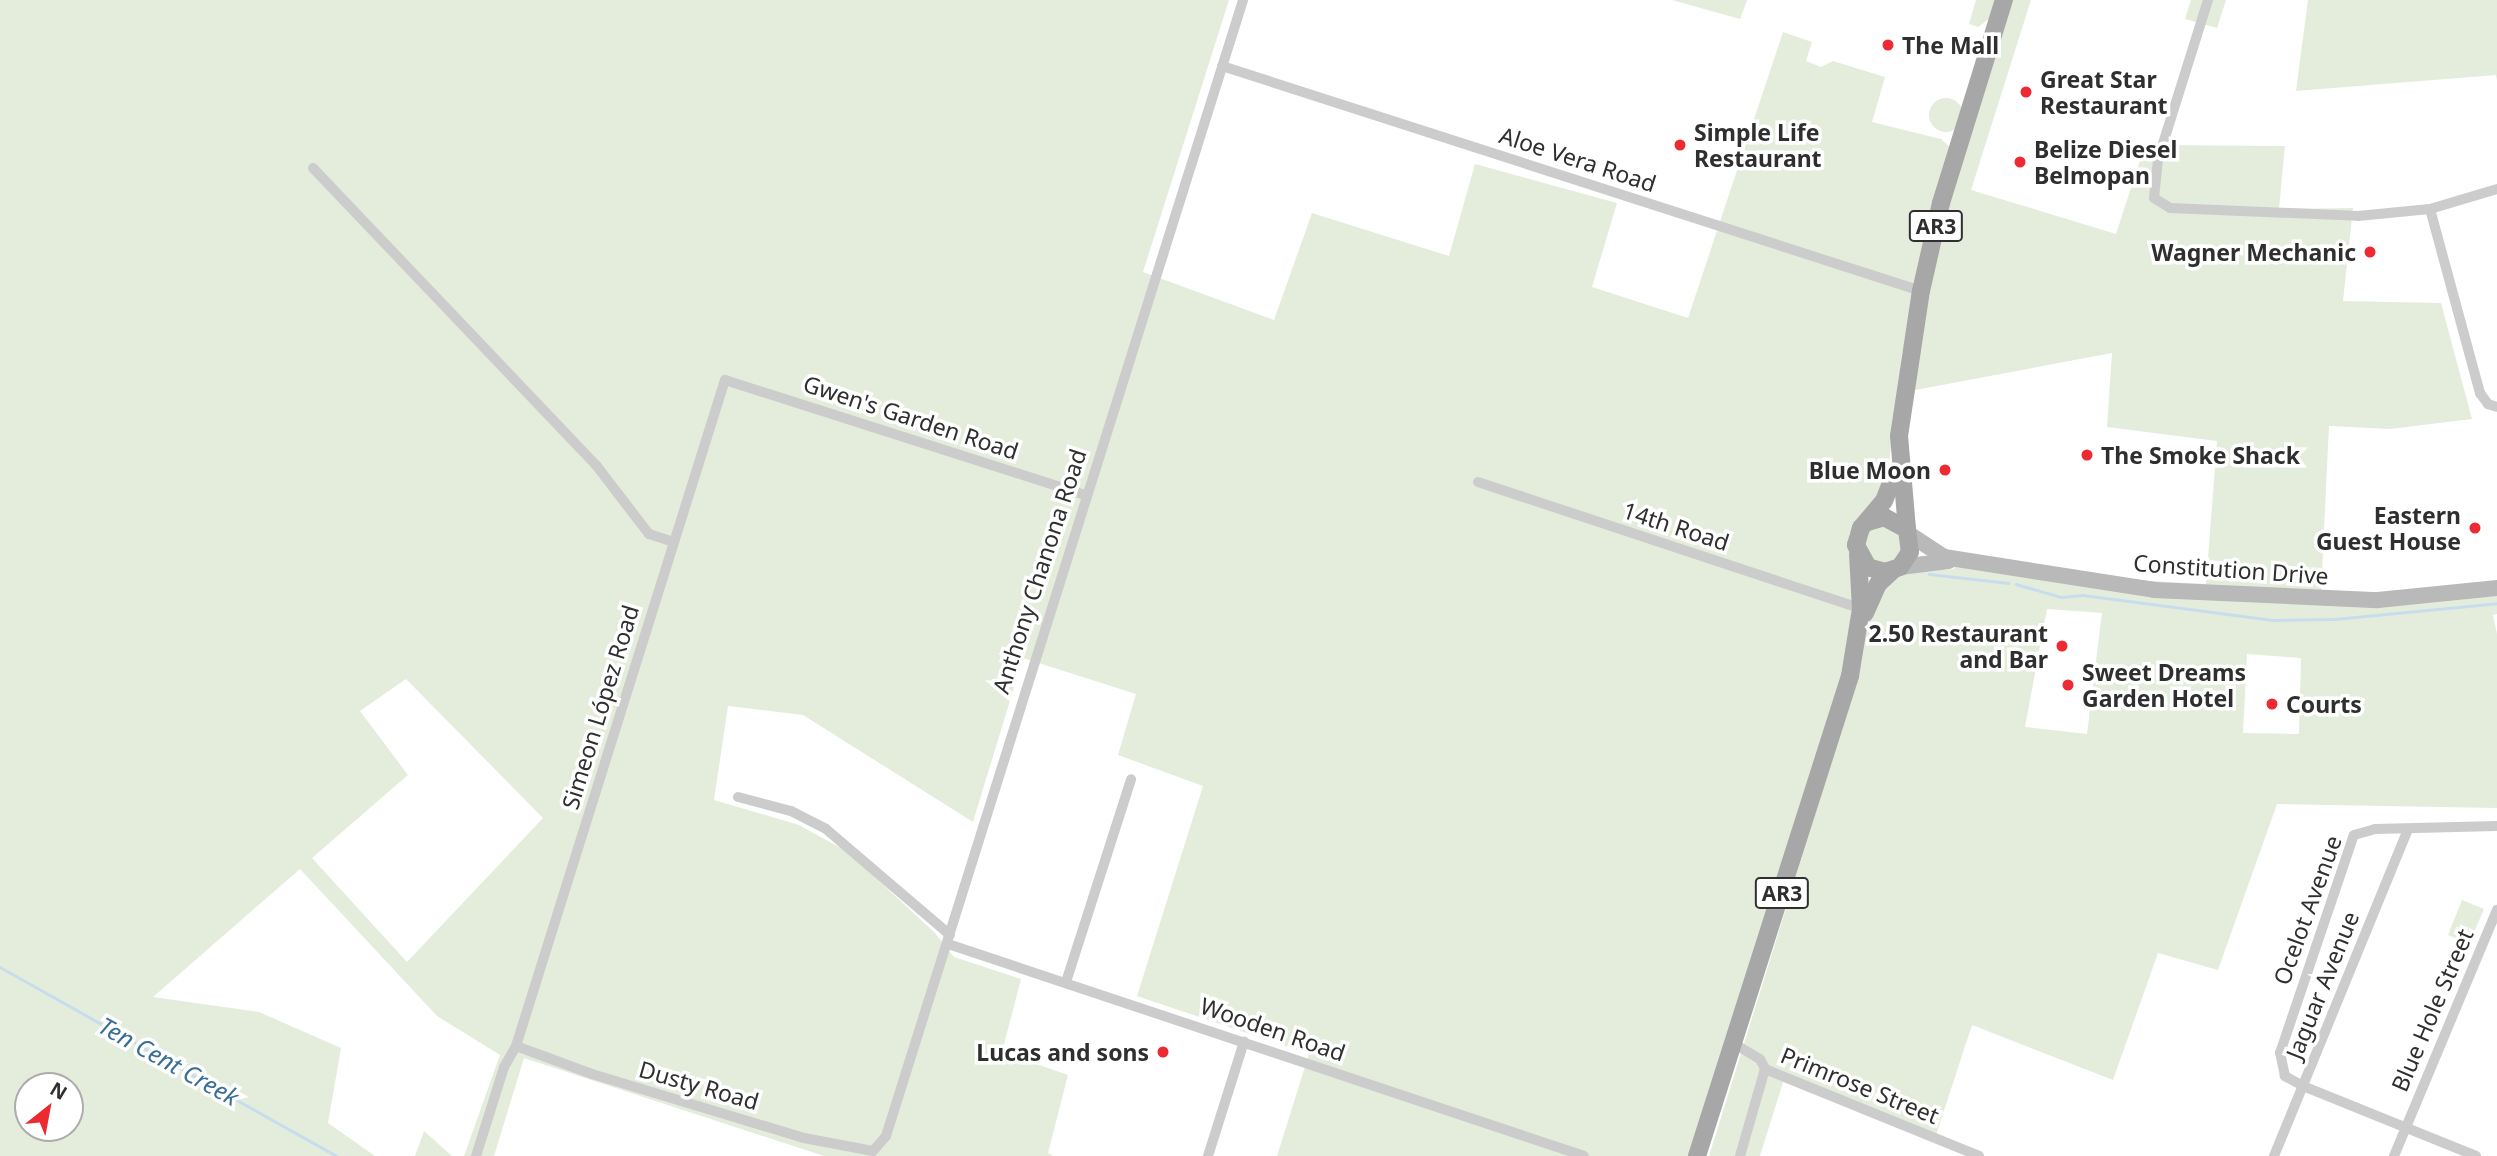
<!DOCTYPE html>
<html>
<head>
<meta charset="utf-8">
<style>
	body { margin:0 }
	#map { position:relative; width:2497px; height:1156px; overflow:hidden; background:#fff; font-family:"Noto Sans",sans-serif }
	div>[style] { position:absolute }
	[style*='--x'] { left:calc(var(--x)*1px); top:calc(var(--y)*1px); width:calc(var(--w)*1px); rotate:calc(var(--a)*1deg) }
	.green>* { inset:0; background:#e4eddc }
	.round { border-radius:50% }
	.stream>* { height:2.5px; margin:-1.25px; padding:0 1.25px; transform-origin:1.25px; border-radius:1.25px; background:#c7dded }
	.street>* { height:10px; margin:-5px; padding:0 5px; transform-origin:5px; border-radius:5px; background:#ccc }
	.secondary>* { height:16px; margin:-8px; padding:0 8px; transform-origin:8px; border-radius:8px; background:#b9b9b9 }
	.primary>* { height:18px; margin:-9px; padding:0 9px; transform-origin:9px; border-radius:9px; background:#a7a7a7 }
	.dots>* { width:19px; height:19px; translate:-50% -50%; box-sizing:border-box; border:4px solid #fff; border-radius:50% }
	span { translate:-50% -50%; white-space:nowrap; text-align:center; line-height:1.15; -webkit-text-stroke:7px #fff; paint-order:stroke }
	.shield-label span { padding:2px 5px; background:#fff; border:2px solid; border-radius:5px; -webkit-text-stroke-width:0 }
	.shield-label { font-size:21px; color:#2f2f2f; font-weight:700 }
	.poi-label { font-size:23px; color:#2f2f2f; font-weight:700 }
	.left { translate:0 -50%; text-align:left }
	.right { translate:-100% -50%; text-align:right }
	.street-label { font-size:23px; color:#2f2f2f }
	.water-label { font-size:24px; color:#396e95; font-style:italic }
	.north { position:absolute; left:14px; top:1072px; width:70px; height:70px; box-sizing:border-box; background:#fff; border:2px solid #acacac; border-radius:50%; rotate:31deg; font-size:19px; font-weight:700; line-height:28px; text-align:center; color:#2f2f2f }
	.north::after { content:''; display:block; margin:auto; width:24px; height:32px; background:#ed2932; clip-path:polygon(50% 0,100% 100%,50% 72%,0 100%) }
</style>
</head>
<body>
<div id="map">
	<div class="green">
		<i style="clip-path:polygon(evenodd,0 0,1229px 0,1143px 272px,1274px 320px,1312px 213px,1449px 256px,1475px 164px,1617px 203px,1592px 287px,1688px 318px,1783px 32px,1812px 42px,1806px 61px,1821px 67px,1833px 61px,1885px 77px,1872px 122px,1941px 139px,1951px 148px,1902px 354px,1886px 488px,1849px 534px,1856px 576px,1844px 674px,1697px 1156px,1277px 1156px,1309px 1054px,1137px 996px,1203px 786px,1118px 755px,1136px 694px,1023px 658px,973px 822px,803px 715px,728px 706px,714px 800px,799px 825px,848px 852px,935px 933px,954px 957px,1021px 979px,1002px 1052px,1068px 1075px,1048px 1153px,1053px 1156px,824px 1156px,524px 1058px,494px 1156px,464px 1156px,500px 1055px,437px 1016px,300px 869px,153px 997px,259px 1012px,341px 1048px,328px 1123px,375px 1156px,0 1156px,0 0,406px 679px,543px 818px,407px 962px,312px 858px,408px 775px,360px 711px,406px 679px,0 0,28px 1086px,70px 1086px,70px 1128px,28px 1128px,28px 1086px)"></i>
		<i style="clip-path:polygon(1672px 0,1747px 0,1740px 19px)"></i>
		<i style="clip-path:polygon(1976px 0,1995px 0,1989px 19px,1978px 27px,1969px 24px)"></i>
		<i style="clip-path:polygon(evenodd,2010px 0,2031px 0,1971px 190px,2116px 234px,2145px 145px,2285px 146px,2279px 209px,2353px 208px,2343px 301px,2441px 303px,2472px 419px,2390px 429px,2329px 426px,2321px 593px,2311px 600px,2497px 588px,2497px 614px,2493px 615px,2497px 634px,2497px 808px,2277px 804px,2218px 970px,2158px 953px,2113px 1080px,1972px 1025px,1934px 1141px,1784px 1079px,1760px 1156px,1709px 1156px,1834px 754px,1877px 592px,1901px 573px,1954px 569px,1956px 556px,2095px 578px,2206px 584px,2217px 441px,2107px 427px,2112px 353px,1910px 391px,1941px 229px,2010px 0,2047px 609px,2102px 613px,2087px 734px,2025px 727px,2047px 609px,2010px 0,2247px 654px,2301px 658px,2299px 734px,2243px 733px,2247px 654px)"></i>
		<i style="clip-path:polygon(2191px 0,2226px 0,2217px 28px,2185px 19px)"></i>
		<i style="clip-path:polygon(2308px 0,2497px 0,2497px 81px,2496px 75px,2296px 91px)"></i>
		<i class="round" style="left:1929px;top:98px;width:34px;height:34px"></i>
		<i class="round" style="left:1865px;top:525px;width:38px;height:38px"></i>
		<i style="clip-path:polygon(2462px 900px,2484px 909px,2469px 944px,2448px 935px)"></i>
		<i style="clip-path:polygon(424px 1131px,452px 1156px,415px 1156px)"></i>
	</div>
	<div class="stream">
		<i style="--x:1929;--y:574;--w:80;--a:6.5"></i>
		<i style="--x:2016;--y:584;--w:47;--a:16.1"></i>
		<i style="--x:2061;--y:597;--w:22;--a:-5"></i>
		<i style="--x:2083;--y:595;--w:193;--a:7.5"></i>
		<i style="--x:2274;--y:620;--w:61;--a:-0.9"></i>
		<i style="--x:2335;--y:619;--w:163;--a:-5.6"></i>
		<i style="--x:0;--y:967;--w:386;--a:29.3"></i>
	</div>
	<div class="street">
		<i style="--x:2208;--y:0;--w:168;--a:107.4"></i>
		<i style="--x:2158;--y:160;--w:38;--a:96"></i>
		<i style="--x:2154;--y:198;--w:19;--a:32"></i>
		<i style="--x:2170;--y:208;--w:188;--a:2.4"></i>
		<i style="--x:2358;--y:216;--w:72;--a:-5.6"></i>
		<i style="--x:2430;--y:209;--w:70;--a:-16.6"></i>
		<i style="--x:1222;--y:66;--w:734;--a:17.84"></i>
		<i style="--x:313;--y:168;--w:410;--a:46.4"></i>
		<i style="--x:596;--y:465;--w:87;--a:52.5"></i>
		<i style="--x:649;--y:534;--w:26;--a:18"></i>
		<i style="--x:2430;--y:209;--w:191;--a:74.8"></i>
		<i style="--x:2480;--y:393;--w:14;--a:54"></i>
		<i style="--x:2488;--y:404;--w:9;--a:18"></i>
		<i style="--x:1478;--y:482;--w:404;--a:18.3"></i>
		<i style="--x:738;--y:797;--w:55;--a:14.8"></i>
		<i style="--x:791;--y:811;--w:39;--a:27"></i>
		<i style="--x:826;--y:829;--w:163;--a:40.5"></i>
		<i style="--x:948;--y:944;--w:670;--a:18.43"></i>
		<i style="--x:1066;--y:982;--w:213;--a:-72.2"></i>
		<i style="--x:1733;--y:1043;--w:31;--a:31"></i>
		<i style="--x:1760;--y:1059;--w:11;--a:63"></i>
		<i style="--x:1765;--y:1069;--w:231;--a:22.1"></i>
		<i style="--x:516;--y:1046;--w:81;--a:20.2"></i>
		<i style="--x:592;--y:1074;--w:221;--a:16.8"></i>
		<i style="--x:804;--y:1138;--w:70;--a:10.7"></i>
		<i style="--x:873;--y:1151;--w:20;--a:-49"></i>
		<i style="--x:886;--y:1136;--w:1191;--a:-72.55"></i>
		<i style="--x:476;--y:1156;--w:93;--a:-72.5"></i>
		<i style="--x:504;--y:1067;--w:24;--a:-60"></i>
		<i style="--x:516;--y:1046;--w:698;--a:-72.58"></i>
		<i style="--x:725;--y:380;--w:378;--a:17.7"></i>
		<i style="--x:1208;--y:1156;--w:120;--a:-72.5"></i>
		<i style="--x:1740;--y:1156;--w:91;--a:-74"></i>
		<i style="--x:2274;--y:1156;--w:353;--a:-67.7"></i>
		<i style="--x:2394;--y:1156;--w:267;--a:-67.3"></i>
		<i style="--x:2476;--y:1156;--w:187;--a:-158"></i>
		<i style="--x:2303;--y:1086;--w:21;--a:-151"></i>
		<i style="--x:2285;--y:1076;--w:24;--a:-102"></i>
		<i style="--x:2280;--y:1053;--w:230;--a:-71.3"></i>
		<i style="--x:2354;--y:835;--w:22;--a:-16"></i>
		<i style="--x:2375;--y:829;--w:122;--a:-1.4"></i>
	</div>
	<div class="secondary">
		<i style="--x:1909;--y:534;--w:42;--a:33.3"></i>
		<i style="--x:1944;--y:557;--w:213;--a:8.9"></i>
		<i style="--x:2154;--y:590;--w:224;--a:2.6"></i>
		<i style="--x:2378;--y:600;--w:120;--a:-5.8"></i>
		<i style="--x:1900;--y:567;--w:49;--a:-7"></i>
	</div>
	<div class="primary">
		<i style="--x:1868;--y:522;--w:17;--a:-17"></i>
		<i style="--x:1884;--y:517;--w:26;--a:28"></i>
		<i style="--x:1907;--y:529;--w:23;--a:83"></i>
		<i style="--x:1910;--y:552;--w:18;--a:124"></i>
		<i style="--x:1900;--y:567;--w:16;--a:162"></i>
		<i style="--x:1885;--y:572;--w:18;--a:-164"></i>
		<i style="--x:1868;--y:567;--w:25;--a:-119"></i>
		<i style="--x:1856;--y:545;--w:18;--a:-74"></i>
		<i style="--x:1861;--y:528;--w:35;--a:-50"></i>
		<i style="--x:1884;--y:501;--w:31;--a:-69"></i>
		<i style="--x:1907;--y:529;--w:93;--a:-94.9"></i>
		<i style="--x:1899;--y:436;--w:147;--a:-81.4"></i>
		<i style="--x:1921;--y:291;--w:90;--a:-77.2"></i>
		<i style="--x:1941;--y:203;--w:213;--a:-72.8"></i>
		<i style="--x:1865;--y:613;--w:32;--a:-66"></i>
		<i style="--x:1878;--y:584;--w:21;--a:-43"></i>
		<i style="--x:1697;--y:1156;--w:504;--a:-72.32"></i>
		<i style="--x:1850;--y:676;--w:68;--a:-80.7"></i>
		<i style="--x:1861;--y:609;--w:55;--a:-93.1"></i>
	</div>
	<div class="dots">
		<i style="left:1888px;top:45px;background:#ed2932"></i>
		<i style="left:2026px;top:92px;background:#ed2932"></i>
		<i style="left:1680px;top:145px;background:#ed2932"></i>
		<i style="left:2020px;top:162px;background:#ed2932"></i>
		<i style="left:2370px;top:252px;background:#ed2932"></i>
		<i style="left:2087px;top:455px;background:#ed2932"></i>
		<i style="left:1945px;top:470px;background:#ed2932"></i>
		<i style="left:2475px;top:528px;background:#ed2932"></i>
		<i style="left:2062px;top:646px;background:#ed2932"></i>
		<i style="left:2068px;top:685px;background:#ed2932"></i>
		<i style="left:2272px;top:704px;background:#ed2932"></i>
		<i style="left:1163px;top:1052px;background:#ed2932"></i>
	</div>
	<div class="shield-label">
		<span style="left:1936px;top:226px">AR3</span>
		<span style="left:1782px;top:893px">AR3</span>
	</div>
	<div class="poi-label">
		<span class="left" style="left:1902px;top:45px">The Mall</span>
		<span class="left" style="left:2040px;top:92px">Great Star<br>Restaurant</span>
		<span class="left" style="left:1694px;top:145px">Simple Life<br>Restaurant</span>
		<span class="left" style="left:2034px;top:162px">Belize Diesel<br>Belmopan</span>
		<span class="right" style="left:2356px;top:252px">Wagner Mechanic</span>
		<span class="left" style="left:2101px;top:455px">The Smoke Shack</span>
		<span class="right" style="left:1931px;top:470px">Blue Moon</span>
		<span class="right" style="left:2461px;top:528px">Eastern<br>Guest House</span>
		<span class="right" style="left:2048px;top:646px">2.50 Restaurant<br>and Bar</span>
		<span class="left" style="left:2082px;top:685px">Sweet Dreams<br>Garden Hotel</span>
		<span class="left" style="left:2286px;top:704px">Courts</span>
		<span class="right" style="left:1149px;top:1052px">Lucas and sons</span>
	</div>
	<div class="street-label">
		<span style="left:1578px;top:159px;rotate:18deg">Aloe Vera Road</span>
		<span style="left:911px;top:417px;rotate:18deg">Gwen's Garden Road</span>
		<span style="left:1676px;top:526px;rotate:18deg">14th Road</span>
		<span style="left:2231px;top:569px;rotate:4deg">Constitution Drive</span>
		<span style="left:1039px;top:571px;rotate:-72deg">Anthony Chanona Road</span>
		<span style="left:600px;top:707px;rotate:-73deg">Simeon López Road</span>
		<span style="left:2307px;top:910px;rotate:-70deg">Ocelot Avenue</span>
		<span style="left:2322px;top:985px;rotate:-68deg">Jaguar Avenue</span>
		<span style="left:2432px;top:1010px;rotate:-67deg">Blue Hole Street</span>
		<span style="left:1273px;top:1029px;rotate:19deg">Wooden Road</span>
		<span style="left:699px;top:1085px;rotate:16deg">Dusty Road</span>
		<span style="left:1860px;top:1085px;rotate:22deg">Primrose Street</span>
	</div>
	<div class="water-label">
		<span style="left:169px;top:1061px;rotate:29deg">Ten Cent Creek</span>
	</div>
	<div class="north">N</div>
</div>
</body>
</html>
